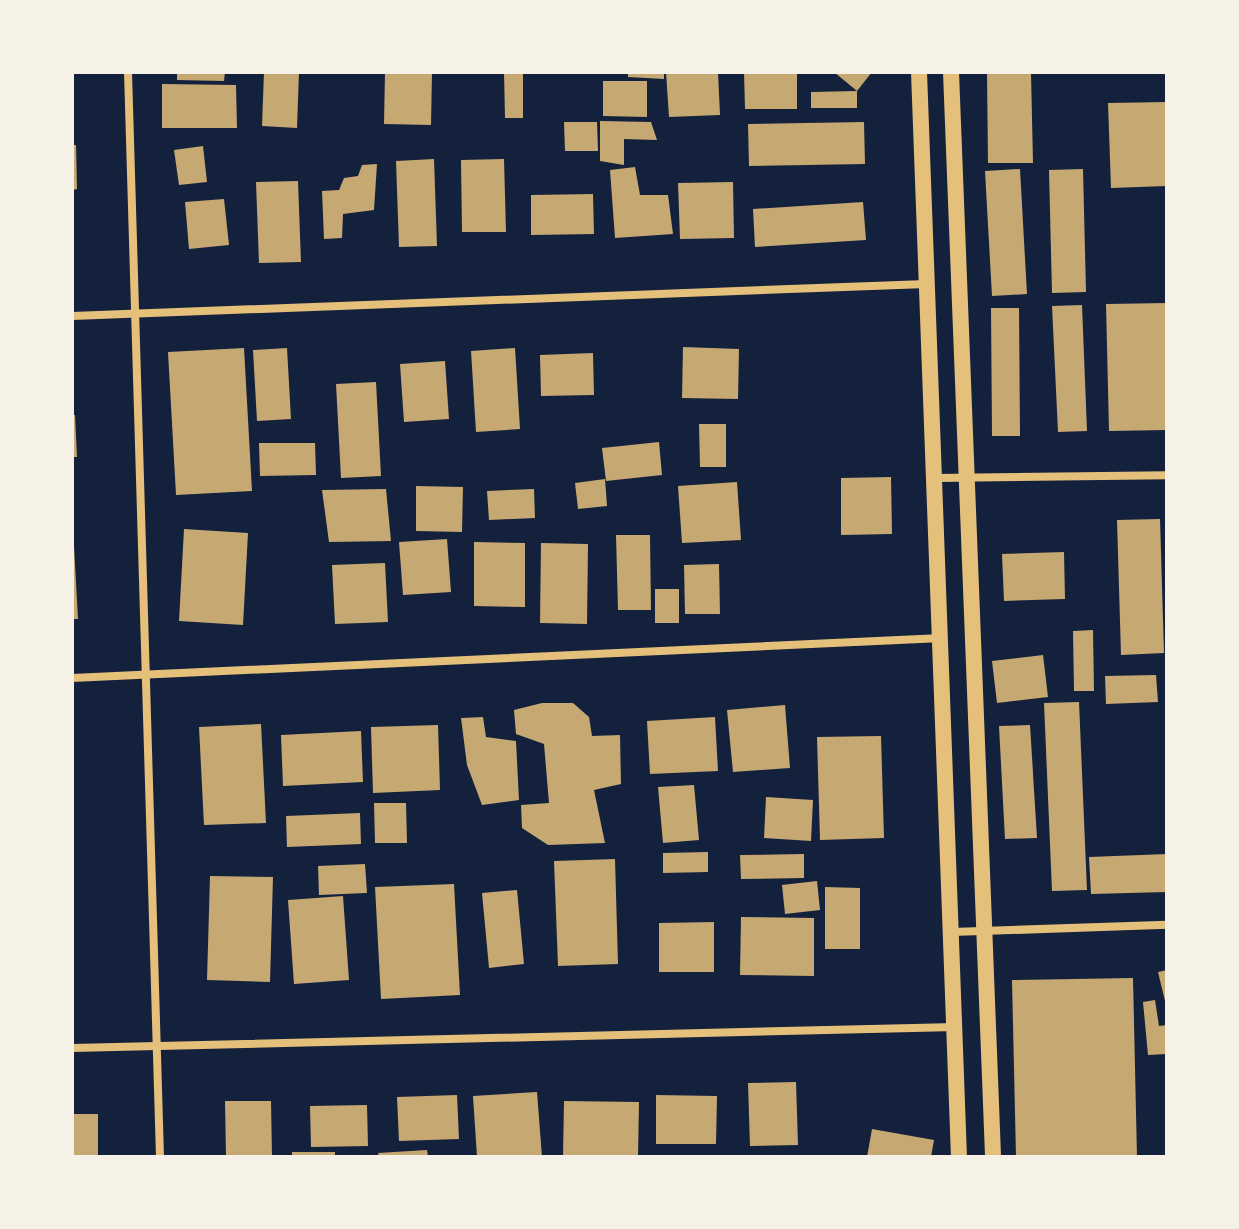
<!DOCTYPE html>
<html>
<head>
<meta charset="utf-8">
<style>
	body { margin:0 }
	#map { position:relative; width:1239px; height:1229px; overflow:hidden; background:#14213d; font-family:"DejaVu Sans",sans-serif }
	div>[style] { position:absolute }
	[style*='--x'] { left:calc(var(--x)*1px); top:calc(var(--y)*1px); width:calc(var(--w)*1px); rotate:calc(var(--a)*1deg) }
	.building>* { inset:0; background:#c6a872 }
	.minor>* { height:8px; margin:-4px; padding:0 4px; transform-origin:4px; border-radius:4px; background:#e5c07b }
	.secondary>* { height:16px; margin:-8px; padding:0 8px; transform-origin:8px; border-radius:8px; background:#e5c07b }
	span { translate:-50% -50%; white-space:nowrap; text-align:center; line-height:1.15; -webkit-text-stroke:8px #f6f1e7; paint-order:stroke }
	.frame { position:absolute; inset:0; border:74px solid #f6f1e7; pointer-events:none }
</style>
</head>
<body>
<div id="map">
	<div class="building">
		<i style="clip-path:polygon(177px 72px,225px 72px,224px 81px,177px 80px)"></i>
		<i style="clip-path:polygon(264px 72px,299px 72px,297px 128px,262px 126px)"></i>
		<i style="clip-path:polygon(385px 72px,432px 72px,431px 125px,384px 124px)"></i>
		<i style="clip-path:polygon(504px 72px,523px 72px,523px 118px,505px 118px)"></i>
		<i style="clip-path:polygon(628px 72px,664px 72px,664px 79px,628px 77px)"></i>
		<i style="clip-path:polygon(666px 72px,718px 72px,720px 115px,669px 117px)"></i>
		<i style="clip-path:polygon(744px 72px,797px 72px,797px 109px,745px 109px)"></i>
		<i style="clip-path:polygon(834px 72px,872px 72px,857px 91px)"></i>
		<i style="clip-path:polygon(987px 73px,1031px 73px,1033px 163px,988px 163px)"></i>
		<i style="clip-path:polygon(603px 81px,647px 81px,647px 117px,603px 116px)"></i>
		<i style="clip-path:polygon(162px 84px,236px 85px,237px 128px,162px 128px)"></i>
		<i style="clip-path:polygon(857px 91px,857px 108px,811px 108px,811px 92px)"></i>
		<i style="clip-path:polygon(1167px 102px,1167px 186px,1111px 188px,1108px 103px)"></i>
		<i style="clip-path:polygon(600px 121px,651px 122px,657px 140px,624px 139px,624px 165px,600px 161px)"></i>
		<i style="clip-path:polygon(564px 122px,597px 122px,598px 151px,565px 151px)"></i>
		<i style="clip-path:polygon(864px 122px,865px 164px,749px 166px,748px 124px)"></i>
		<i style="clip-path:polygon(72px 145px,76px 145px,77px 189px,72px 190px)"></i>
		<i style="clip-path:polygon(203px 146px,207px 182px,179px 185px,174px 150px)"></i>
		<i style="clip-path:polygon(434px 159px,437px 246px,399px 247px,396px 161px)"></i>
		<i style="clip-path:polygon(504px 159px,506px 232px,462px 232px,461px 160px)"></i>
		<i style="clip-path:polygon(377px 164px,374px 210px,343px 214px,342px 238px,324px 239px,322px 191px,339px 190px,344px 178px,358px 176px,362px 165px)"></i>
		<i style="clip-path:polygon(635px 167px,640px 195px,668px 195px,673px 234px,615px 238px,610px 170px)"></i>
		<i style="clip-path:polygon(1020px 169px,1027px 294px,992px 296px,985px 171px)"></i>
		<i style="clip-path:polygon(1083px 169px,1086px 292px,1052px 293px,1049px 170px)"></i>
		<i style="clip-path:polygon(298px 181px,301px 262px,259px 263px,256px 182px)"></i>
		<i style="clip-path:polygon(733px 182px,734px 238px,680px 239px,678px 183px)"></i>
		<i style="clip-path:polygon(593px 194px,594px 234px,531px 235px,531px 195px)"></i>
		<i style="clip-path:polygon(224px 199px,229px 245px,189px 249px,185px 202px)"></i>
		<i style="clip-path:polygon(863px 202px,866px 240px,755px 247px,753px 209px)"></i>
		<i style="clip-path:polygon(1167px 303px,1167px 430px,1109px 431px,1106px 304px)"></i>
		<i style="clip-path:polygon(1082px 305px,1087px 431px,1058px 432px,1052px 306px)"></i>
		<i style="clip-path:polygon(991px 308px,1019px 308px,1020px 436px,992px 436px)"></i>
		<i style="clip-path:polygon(683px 347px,739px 349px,738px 399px,682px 398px)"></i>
		<i style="clip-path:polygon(244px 348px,252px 491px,176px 495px,168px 352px)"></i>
		<i style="clip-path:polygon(287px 348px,291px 419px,257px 421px,253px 350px)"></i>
		<i style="clip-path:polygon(515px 348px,520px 429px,476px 432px,471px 351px)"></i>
		<i style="clip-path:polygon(593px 353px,594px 395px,541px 396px,540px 355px)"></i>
		<i style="clip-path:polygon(445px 361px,449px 419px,404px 422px,400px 364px)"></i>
		<i style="clip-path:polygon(376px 382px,381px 476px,341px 478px,336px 384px)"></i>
		<i style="clip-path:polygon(72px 415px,75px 415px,77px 457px,72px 457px)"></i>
		<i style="clip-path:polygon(699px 424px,726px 424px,726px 467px,700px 467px)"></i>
		<i style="clip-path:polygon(659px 442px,662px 475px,606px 481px,602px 448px)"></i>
		<i style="clip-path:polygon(259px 443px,315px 443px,316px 475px,260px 476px)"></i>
		<i style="clip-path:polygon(891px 477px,892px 534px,841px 535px,841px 478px)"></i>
		<i style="clip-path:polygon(605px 479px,607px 506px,578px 509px,575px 483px)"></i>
		<i style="clip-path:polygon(737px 482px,741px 540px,682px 543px,678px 486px)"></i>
		<i style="clip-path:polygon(416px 486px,463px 487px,462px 532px,416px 531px)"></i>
		<i style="clip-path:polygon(386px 489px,391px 541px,329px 542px,322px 490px)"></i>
		<i style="clip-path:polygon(534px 489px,535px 518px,489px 520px,487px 491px)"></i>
		<i style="clip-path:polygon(1160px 519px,1164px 653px,1121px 655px,1117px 520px)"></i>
		<i style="clip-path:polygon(184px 529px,248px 533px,243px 625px,179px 621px)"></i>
		<i style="clip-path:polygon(616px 535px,650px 535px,651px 610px,618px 610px)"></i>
		<i style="clip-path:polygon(447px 539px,451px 592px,403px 595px,399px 542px)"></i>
		<i style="clip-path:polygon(474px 542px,525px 543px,525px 607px,474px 606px)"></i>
		<i style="clip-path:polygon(541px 543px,588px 544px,587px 624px,540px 623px)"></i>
		<i style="clip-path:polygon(72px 546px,74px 546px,78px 619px,72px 619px)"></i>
		<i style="clip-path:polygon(1064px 552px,1065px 599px,1004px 601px,1002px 554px)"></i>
		<i style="clip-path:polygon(385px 563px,388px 622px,335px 624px,332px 565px)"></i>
		<i style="clip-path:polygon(719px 564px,720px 614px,685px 614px,684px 565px)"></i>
		<i style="clip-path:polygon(655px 589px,679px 589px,679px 623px,655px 623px)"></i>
		<i style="clip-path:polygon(1093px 630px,1094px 691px,1074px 691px,1073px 631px)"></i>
		<i style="clip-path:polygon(1043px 655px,1048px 697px,997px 703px,992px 661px)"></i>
		<i style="clip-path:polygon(1156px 675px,1158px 702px,1106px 704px,1105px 676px)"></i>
		<i style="clip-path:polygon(1079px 702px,1087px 890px,1052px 891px,1044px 703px)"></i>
		<i style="clip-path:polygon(542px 703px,573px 703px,589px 717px,592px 736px,620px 735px,621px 784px,594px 790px,605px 843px,548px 845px,522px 828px,521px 805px,549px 803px,544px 744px,516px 734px,514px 710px)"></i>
		<i style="clip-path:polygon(785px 705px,790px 768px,733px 772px,727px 710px)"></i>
		<i style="clip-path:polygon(483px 717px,486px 737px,516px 741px,519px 800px,482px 805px,467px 765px,461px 718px)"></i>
		<i style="clip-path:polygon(715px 717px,718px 771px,650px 774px,647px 721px)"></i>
		<i style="clip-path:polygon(261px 724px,266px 823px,204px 825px,199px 727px)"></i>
		<i style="clip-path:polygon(438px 725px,440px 790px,373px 793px,371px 727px)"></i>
		<i style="clip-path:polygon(1030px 725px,1037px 838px,1005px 839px,999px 726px)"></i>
		<i style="clip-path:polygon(361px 731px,363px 782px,283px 786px,281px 735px)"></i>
		<i style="clip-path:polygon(881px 736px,884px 838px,820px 840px,817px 737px)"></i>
		<i style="clip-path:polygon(694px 785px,699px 840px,663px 843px,658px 787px)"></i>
		<i style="clip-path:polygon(766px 797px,813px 800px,811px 841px,764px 838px)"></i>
		<i style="clip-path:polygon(374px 803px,406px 803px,407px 843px,375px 843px)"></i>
		<i style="clip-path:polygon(360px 813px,361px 844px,287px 847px,286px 816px)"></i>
		<i style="clip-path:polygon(708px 852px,708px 872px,663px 873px,663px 853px)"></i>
		<i style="clip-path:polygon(804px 854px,804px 878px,741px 879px,740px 855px)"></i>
		<i style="clip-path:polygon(1167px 854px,1167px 892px,1091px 894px,1089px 857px)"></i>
		<i style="clip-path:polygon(615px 859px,618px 964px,558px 966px,554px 861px)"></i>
		<i style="clip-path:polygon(365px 864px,367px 893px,319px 895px,318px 866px)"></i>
		<i style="clip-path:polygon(210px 876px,273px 877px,270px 982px,207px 980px)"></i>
		<i style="clip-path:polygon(817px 881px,820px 910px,785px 914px,782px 885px)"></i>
		<i style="clip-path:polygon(454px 884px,460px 995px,381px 999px,375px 887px)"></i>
		<i style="clip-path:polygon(825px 887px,860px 888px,860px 949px,825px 949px)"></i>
		<i style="clip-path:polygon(517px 890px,524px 964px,489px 968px,482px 893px)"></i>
		<i style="clip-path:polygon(343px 896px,349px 980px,294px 984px,288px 900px)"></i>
		<i style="clip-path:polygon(741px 917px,814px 918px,814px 976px,740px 975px)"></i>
		<i style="clip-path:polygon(714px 922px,714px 972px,659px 972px,659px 923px)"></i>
		<i style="clip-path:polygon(1167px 970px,1167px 1005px,1166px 1005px,1158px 972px)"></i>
		<i style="clip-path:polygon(1133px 978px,1137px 1157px,1016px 1157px,1012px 980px)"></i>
		<i style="clip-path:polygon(1155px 1000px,1159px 1026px,1167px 1025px,1167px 1054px,1148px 1055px,1143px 1002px)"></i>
		<i style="clip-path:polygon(796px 1082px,798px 1145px,750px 1146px,748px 1083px)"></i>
		<i style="clip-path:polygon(537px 1092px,542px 1157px,477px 1157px,473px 1096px)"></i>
		<i style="clip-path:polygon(457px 1095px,459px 1139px,399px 1141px,397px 1097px)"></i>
		<i style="clip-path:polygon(656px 1095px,717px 1096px,716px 1144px,656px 1144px)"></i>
		<i style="clip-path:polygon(225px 1101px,271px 1101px,272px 1157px,226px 1157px)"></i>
		<i style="clip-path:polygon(564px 1101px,639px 1102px,638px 1157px,563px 1157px)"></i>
		<i style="clip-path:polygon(367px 1105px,368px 1146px,311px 1147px,310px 1106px)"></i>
		<i style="clip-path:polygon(72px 1114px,98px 1114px,98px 1157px,72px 1157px)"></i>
		<i style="clip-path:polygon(872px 1129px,934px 1140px,931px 1157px,867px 1157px)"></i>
		<i style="clip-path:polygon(427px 1150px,428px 1157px,379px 1157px,378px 1153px)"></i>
		<i style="clip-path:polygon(292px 1152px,335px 1152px,335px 1157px,292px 1157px)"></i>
	</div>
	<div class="minor">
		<i style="--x:128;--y:72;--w:1085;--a:88.31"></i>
		<i style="--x:72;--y:316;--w:855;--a:-2.15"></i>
		<i style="--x:936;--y:478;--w:231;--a:-0.7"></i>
		<i style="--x:72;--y:678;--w:871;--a:-2.63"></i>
		<i style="--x:952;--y:932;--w:215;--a:-1.9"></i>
		<i style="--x:72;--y:1048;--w:884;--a:-1.36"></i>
	</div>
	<div class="secondary">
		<i style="--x:919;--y:72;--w:1086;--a:87.89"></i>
		<i style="--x:951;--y:72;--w:1086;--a:87.78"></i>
	</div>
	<div class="frame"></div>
</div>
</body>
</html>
